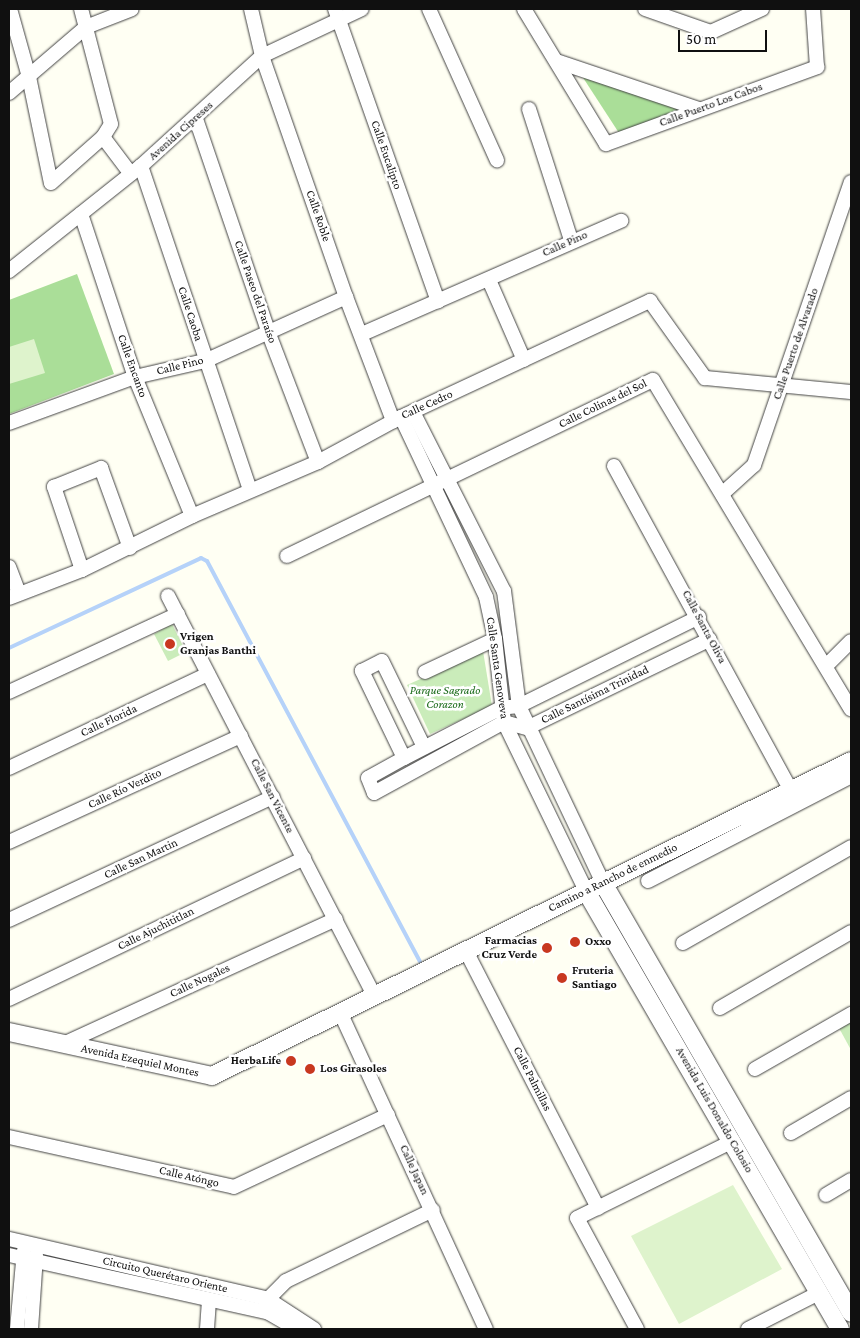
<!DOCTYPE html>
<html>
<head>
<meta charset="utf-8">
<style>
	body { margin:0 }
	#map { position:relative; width:860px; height:1338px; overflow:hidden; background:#fffff3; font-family:"Crimson Pro",serif }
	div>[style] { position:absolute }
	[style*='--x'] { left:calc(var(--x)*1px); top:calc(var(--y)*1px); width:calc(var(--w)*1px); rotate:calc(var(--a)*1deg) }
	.green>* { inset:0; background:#caecba }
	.forest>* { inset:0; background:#aade98 }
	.pitch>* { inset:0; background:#def3cc }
	.stream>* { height:4px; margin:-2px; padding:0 2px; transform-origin:2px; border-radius:2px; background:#b5d2f9 }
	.roads { filter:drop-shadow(0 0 1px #434343) drop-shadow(0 0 1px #434343) }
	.minor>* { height:14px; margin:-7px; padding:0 7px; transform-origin:7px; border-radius:7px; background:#fff }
	.tertiary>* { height:18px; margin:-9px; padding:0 9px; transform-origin:9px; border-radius:9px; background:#fff }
	.dots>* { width:14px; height:14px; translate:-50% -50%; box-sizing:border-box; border:2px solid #fff; border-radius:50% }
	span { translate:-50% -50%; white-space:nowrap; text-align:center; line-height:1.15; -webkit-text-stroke:5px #fff; paint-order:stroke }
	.street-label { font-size:12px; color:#101010 }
	.poi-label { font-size:12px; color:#101010; font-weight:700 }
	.left { translate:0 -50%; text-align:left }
	.right { translate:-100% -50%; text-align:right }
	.park-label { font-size:12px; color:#1d6c1c; font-style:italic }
	.frame { position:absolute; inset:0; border:10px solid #101010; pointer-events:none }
	.scale { position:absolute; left:678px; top:30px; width:89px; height:22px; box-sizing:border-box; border:2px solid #101010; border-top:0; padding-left:6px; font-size:15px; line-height:18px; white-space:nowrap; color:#101010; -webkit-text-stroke:4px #fff; paint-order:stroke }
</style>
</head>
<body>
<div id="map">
	<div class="green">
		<i style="clip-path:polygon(172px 624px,186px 652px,168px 661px,154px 634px)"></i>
		<i style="clip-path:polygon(483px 651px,492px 706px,430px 734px,407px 685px)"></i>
		<i style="clip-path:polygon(851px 1021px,851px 1050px,839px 1028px)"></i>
	</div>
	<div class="forest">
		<i style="clip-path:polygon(580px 73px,688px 109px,619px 133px)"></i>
		<i style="clip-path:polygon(77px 274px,114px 374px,9px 414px,9px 300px)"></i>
	</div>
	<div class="pitch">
		<i style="clip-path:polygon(34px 339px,45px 373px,9px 384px,9px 347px)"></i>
		<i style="clip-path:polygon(733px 1185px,782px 1269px,679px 1324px,631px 1236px)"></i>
	</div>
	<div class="stream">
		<i style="--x:9;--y:648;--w:212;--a:-25.1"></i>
		<i style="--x:201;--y:558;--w:7;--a:27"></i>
		<i style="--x:207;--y:561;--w:453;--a:62"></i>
	</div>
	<div class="roads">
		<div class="minor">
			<i style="--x:10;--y:9;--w:71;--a:74.4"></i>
			<i style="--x:29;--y:77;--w:108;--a:78.3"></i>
			<i style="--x:51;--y:183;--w:69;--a:-41.5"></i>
			<i style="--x:103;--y:137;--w:15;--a:-58"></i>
			<i style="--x:111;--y:124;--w:119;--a:-104.6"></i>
			<i style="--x:251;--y:9;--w:48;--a:76.8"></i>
			<i style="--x:262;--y:56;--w:255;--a:70.8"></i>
			<i style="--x:346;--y:297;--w:133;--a:69.2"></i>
			<i style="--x:335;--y:9;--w:310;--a:70.6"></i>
			<i style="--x:429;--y:9;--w:166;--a:65.8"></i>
			<i style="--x:524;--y:9;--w:158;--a:58.7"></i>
			<i style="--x:606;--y:144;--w:225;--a:-20"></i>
			<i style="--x:817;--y:67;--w:58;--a:-93.9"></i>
			<i style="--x:645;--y:9;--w:70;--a:19.2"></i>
			<i style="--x:711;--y:32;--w:56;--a:-24.3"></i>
			<i style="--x:556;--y:61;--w:151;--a:18.6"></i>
			<i style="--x:9;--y:93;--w:101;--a:-40.6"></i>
			<i style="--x:86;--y:27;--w:49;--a:-21.4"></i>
			<i style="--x:529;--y:109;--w:138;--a:72.2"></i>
			<i style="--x:196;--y:119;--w:227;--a:71.2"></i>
			<i style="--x:269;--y:334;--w:137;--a:69.1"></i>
			<i style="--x:103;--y:137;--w:46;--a:52.9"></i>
			<i style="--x:141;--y:166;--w:342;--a:71.4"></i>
			<i style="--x:81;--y:214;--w:172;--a:71.7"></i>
			<i style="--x:135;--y:377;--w:150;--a:67.7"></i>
			<i style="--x:9;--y:271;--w:169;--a:-38.5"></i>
			<i style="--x:141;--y:166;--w:164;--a:-42.3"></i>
			<i style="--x:262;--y:56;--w:110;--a:-25.2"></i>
			<i style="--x:489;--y:280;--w:87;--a:66.4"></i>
			<i style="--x:362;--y:334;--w:283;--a:-23.6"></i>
			<i style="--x:413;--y:412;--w:201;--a:63.1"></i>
			<i style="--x:504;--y:591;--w:116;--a:82.6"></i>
			<i style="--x:519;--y:706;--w:196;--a:64.6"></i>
			<i style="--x:401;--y:417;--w:199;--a:64.7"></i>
			<i style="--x:486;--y:597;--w:43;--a:77.9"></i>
			<i style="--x:495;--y:639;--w:83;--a:83.8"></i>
			<i style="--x:504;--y:722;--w:188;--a:64.1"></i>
			<i style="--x:9;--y:423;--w:134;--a:-20.1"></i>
			<i style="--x:135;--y:377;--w:72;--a:-12.9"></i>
			<i style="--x:205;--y:361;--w:155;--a:-24.4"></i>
			<i style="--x:614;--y:466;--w:369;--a:61.4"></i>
			<i style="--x:722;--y:494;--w:43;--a:-42.2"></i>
			<i style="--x:754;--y:465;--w:299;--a:-71.1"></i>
			<i style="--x:287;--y:556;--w:406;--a:-25.7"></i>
			<i style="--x:653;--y:380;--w:384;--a:59"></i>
			<i style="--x:9;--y:567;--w:28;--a:69"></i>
			<i style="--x:82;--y:570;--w:88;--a:-108.6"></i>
			<i style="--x:54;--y:487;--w:51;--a:-22"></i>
			<i style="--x:101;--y:468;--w:85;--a:70.1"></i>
			<i style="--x:168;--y:596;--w:449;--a:62.7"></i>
			<i style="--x:9;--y:598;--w:78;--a:-21"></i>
			<i style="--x:82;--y:570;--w:123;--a:-26.1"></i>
			<i style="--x:192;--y:516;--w:137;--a:-23.2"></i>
			<i style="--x:318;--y:462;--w:94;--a:-28.5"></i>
			<i style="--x:401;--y:417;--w:275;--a:-25"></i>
			<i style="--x:650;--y:301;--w:95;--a:54.5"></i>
			<i style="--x:705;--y:378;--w:147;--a:5.5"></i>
			<i style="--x:699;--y:617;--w:201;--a:153.7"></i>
			<i style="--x:519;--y:706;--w:18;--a:174"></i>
			<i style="--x:501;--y:708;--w:109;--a:152.7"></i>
			<i style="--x:404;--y:758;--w:41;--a:150.9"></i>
			<i style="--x:368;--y:778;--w:16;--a:68"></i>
			<i style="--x:374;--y:793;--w:148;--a:-28.6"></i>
			<i style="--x:504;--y:722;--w:24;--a:15"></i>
			<i style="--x:527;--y:728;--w:203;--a:-25.9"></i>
			<i style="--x:826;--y:666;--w:35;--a:-45"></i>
			<i style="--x:425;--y:672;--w:77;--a:-25.2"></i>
			<i style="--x:9;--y:692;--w:186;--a:-24.8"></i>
			<i style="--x:404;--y:758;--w:97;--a:-115.8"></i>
			<i style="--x:362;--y:671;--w:22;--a:-27"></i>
			<i style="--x:382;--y:661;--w:96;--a:64"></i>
			<i style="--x:9;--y:768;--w:220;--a:-25.3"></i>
			<i style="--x:9;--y:842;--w:255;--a:-24.6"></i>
			<i style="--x:648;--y:881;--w:229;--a:-27.3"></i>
			<i style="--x:9;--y:920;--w:291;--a:-25"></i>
			<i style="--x:683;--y:943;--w:193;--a:-29.7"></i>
			<i style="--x:466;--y:951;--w:289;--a:62.8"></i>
			<i style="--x:9;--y:999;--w:327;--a:-25.5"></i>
			<i style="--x:720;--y:1008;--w:151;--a:-30.1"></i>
			<i style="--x:340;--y:1012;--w:349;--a:65.3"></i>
			<i style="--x:63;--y:1044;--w:300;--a:-24.6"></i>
			<i style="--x:755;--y:1069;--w:111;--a:-29.8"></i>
			<i style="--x:791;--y:1133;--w:69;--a:-30.3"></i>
			<i style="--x:9;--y:1137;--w:230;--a:12.5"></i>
			<i style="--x:234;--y:1187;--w:170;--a:-25.1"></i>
			<i style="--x:826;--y:1195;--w:29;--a:-31"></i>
			<i style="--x:9;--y:1239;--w:266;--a:13"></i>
			<i style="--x:268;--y:1299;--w:55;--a:33.1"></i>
			<i style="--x:9;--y:1255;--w:264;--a:12.5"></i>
			<i style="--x:267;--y:1312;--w:34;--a:30"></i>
			<i style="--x:267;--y:1307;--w:8;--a:-83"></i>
			<i style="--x:268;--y:1299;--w:25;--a:-45"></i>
			<i style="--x:286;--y:1281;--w:163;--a:-25.8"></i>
			<i style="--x:17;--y:1329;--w:79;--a:-84.9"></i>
			<i style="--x:31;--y:1329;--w:74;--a:-86.1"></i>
			<i style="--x:207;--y:1329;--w:27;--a:-86"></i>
			<i style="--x:637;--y:1329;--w:126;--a:-118.4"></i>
			<i style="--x:577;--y:1218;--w:174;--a:-26.3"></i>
			<i style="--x:748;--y:1329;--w:80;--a:-26.9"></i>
		</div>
		<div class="tertiary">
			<i style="--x:603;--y:883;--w:496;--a:60"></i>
			<i style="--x:586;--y:891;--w:506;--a:59.89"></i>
			<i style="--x:9;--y:1032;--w:208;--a:12.2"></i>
			<i style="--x:212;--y:1076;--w:712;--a:-26.24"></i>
		</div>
	</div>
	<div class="dots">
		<i style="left:170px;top:644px;background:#c83820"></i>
		<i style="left:575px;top:942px;background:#c83820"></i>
		<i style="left:547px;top:948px;background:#c83820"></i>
		<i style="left:562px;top:978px;background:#c83820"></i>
		<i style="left:291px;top:1061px;background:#c83820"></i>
		<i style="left:310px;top:1069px;background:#c83820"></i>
	</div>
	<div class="street-label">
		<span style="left:711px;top:105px;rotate:-20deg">Calle Puerto Los Cabos</span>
		<span style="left:181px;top:131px;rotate:-42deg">Avenida Cipreses</span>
		<span style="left:386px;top:155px;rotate:71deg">Calle Eucalipto</span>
		<span style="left:318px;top:216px;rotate:71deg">Calle Roble</span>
		<span style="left:565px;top:244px;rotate:-24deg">Calle Pino</span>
		<span style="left:255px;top:292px;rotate:71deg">Calle Paseo del Paraíso</span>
		<span style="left:190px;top:314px;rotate:72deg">Calle Caoba</span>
		<span style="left:796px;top:344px;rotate:-71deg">Calle Puerto de Alvarado</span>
		<span style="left:132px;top:366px;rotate:70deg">Calle Encanto</span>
		<span style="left:180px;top:366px;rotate:-14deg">Calle Pino</span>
		<span style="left:603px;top:404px;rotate:-26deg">Calle Colinas del Sol</span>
		<span style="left:427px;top:405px;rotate:-24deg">Calle Cedro</span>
		<span style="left:704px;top:627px;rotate:62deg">Calle Santa Oliva</span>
		<span style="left:497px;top:668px;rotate:82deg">Calle Santa Genoveva</span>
		<span style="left:595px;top:695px;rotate:-26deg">Calle Santísima Trinidad</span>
		<span style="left:109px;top:721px;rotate:-25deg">Calle Florida</span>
		<span style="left:125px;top:789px;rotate:-25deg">Calle Río Verdito</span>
		<span style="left:272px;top:796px;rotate:63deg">Calle San Vicente</span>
		<span style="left:141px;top:859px;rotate:-25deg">Calle San Martin</span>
		<span style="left:613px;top:878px;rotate:-26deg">Camino a Rancho de enmedio</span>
		<span style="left:156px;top:929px;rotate:-26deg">Calle Ajuchititlan</span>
		<span style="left:200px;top:981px;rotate:-25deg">Calle Nogales</span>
		<span style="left:140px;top:1061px;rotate:12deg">Avenida Ezequiel Montes</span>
		<span style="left:532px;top:1079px;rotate:63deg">Calle Palmillas</span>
		<span style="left:714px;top:1110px;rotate:60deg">Avenida Luis Donaldo Colosio</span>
		<span style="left:414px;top:1170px;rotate:65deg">Calle Japan</span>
		<span style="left:189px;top:1177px;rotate:13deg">Calle Atóngo</span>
		<span style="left:165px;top:1275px;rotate:13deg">Circuito Querétaro Oriente</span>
	</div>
	<div class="poi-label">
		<span class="left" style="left:180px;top:644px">Vrigen<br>Granjas Banthi</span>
		<span class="right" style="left:537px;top:948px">Farmacias<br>Cruz Verde</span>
		<span class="left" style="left:585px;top:942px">Oxxo</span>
		<span class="left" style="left:572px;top:978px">Fruteria<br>Santiago</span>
		<span class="right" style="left:281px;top:1061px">HerbaLife</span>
		<span class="left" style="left:320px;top:1069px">Los Girasoles</span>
	</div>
	<div class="park-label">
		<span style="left:445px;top:698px">Parque Sagrado<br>Corazon</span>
	</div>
	<div class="frame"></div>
	<div class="scale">50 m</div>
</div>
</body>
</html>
